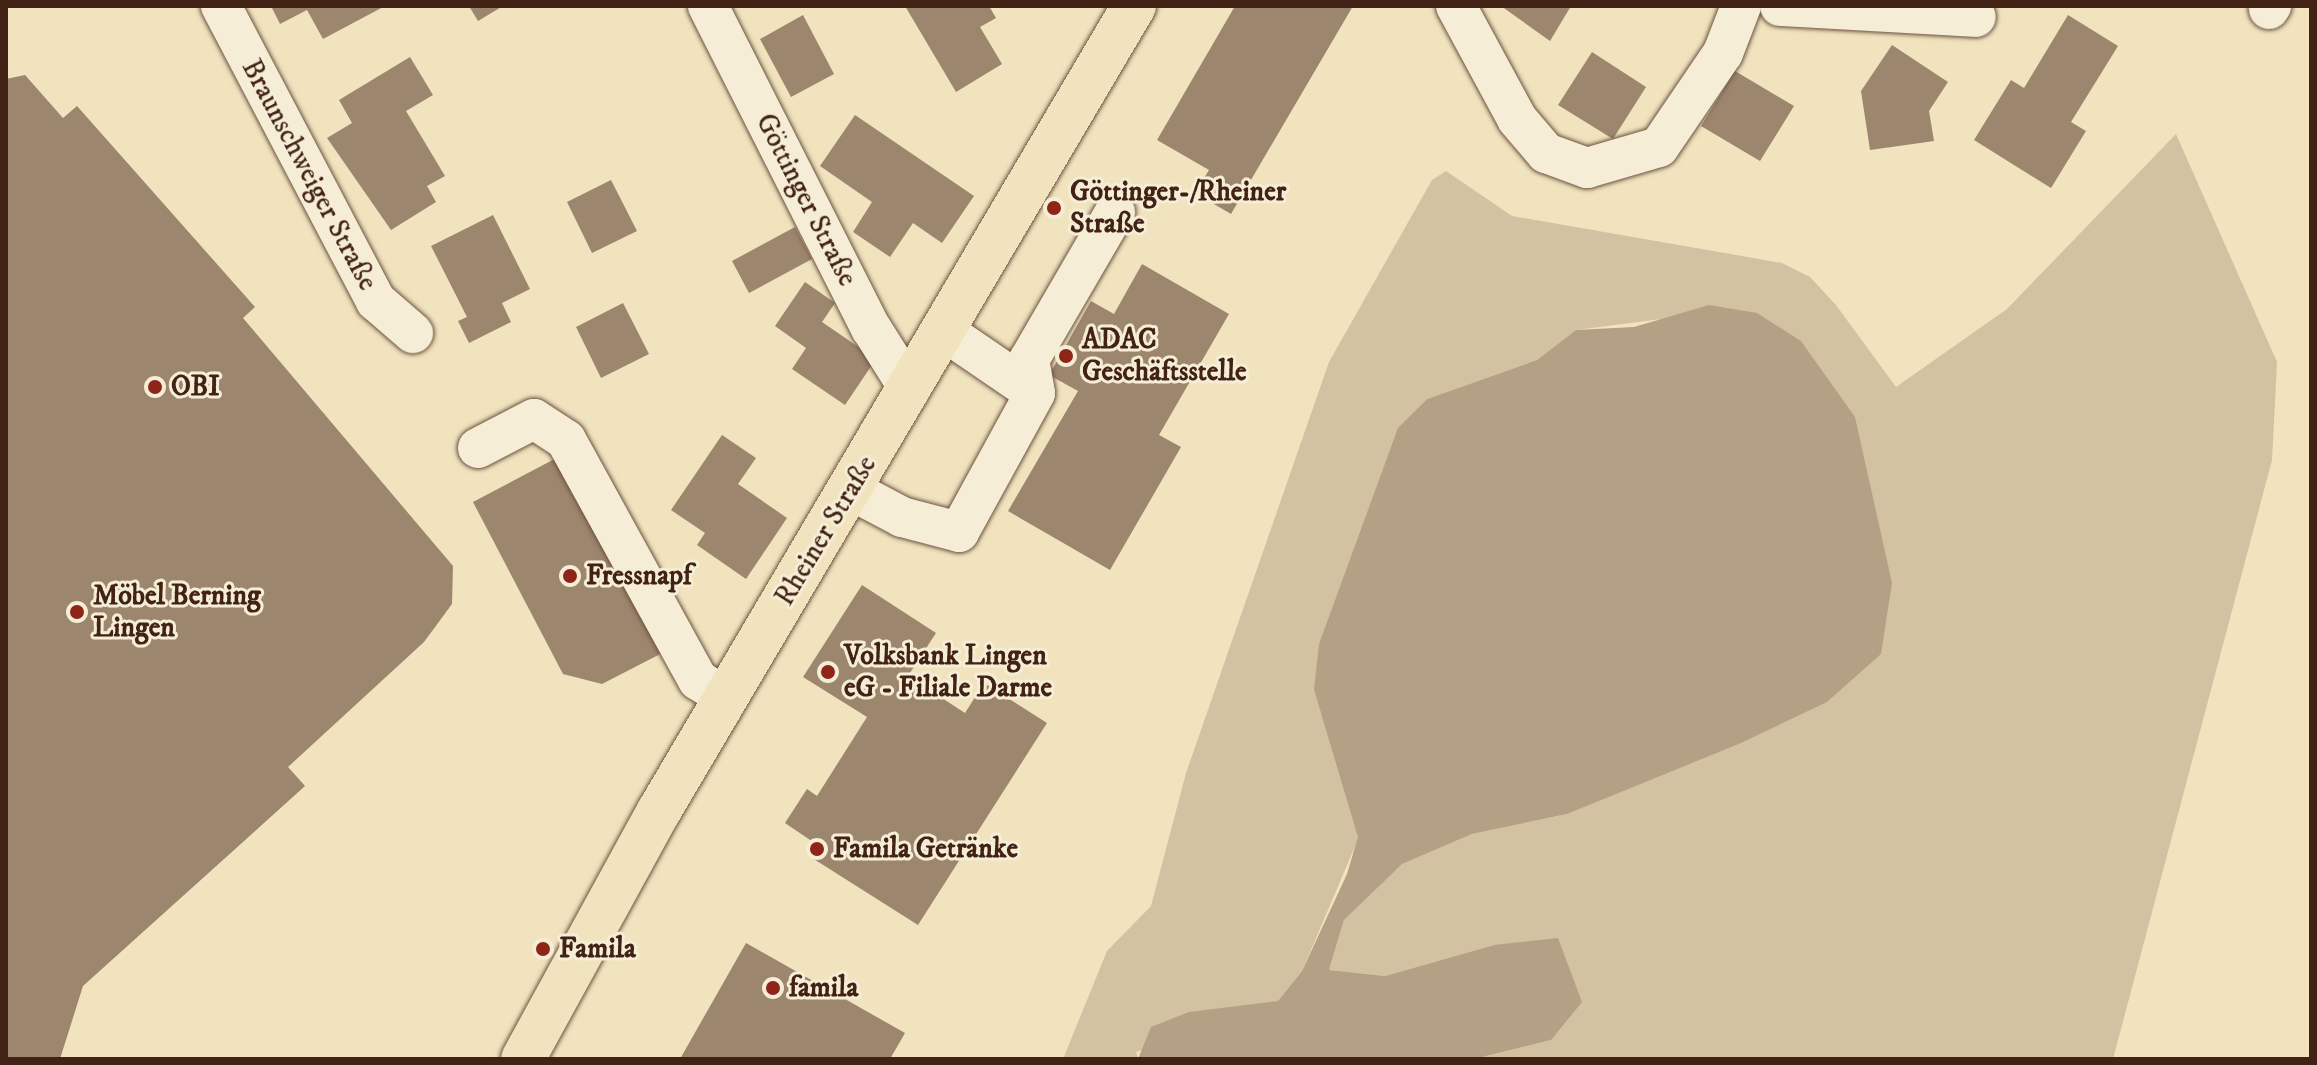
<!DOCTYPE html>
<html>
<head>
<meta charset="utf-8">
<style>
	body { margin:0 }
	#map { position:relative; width:2317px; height:1065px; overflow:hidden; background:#f0e3be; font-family:"IM FELL DW Pica",serif }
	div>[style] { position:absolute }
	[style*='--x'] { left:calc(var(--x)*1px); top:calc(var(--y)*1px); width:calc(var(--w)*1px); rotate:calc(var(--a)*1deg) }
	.green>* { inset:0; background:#d2c2a1 }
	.water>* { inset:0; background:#b4a185 }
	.building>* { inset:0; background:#9c866d }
	.roads { filter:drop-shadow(0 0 2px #6d523f) drop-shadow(0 0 2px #6d523f) }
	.minor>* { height:40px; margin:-20px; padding:0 20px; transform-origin:20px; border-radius:20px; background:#f5edd5 }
	.major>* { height:44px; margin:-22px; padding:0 22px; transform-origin:22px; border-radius:22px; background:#f0e3be }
	.dots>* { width:22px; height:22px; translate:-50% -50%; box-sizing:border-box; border:4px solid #f5edd5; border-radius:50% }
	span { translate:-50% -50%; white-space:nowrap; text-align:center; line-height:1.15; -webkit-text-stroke:6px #f5edd5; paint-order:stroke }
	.street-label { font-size:28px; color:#412215 }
	.poi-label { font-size:28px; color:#412215; font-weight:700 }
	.left { translate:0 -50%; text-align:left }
	.frame { position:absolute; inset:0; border:8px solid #412215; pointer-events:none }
</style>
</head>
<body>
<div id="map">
	<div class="green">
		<i style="clip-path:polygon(2176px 134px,2277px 362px,2272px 460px,2113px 1059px,1474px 1059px,1551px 1040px,1494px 945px,1385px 976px,1329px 970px,1344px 920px,1401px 864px,1472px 834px,1567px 814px,1827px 702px,1669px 318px,1576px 330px,1537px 360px,1427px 399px,1399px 428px,1314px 690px,1359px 837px,1302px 971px,1278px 1001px,1136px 1052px,1138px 1059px,1063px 1059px,1107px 951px,1151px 906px,1186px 773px,1329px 362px,1432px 180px,1446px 171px,1512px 216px,1782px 263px,1810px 277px,1836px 305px,1896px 387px,2007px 309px)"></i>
	</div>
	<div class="water">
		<i style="clip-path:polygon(1709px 305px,1757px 313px,1801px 341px,1855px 417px,1892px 583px,1881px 654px,1827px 702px,1741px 743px,1567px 814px,1472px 834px,1402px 864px,1344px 920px,1329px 970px,1385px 976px,1494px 945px,1558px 938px,1582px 1002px,1551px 1040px,1474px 1059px,1138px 1059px,1151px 1027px,1189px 1012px,1278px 1001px,1302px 971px,1347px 874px,1358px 837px,1314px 690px,1319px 644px,1398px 428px,1427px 399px,1537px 360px,1576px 330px,1634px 327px)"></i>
	</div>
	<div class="building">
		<i style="clip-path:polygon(271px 6px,385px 6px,323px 39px,307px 10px,280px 24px)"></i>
		<i style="clip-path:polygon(469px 6px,503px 6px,478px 21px)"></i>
		<i style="clip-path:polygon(905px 6px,989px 6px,996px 18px,980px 27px,1002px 64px,956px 92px)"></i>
		<i style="clip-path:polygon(1235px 6px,1353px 6px,1231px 214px,1195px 193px,1209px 170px,1157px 140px)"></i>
		<i style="clip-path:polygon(1501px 6px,1571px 6px,1550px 41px)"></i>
		<i style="clip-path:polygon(803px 15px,834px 74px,791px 97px,760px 39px)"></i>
		<i style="clip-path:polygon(2068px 15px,2118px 46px,2071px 122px,2086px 131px,2051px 188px,1974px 140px,2011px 80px,2024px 88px)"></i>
		<i style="clip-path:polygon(1892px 45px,1948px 82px,1929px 111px,1934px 141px,1870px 150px,1861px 91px)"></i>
		<i style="clip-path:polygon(1592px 52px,1646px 87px,1613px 139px,1558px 105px)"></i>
		<i style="clip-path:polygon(410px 57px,433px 95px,406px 111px,445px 176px,427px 186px,436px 202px,391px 230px,327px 138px,352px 123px,339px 100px)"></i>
		<i style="clip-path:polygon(1735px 71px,1794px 106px,1760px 161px,1701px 126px)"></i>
		<i style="clip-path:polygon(25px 75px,63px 118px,77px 106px,255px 307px,243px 318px,453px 566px,452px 604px,424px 642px,288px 767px,305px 786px,83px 986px,60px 1059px,6px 1059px,6px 79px)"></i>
		<i style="clip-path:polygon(855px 115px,974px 196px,942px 243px,913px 223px,890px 257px,853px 232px,872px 202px,820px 166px)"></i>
		<i style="clip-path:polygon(611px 180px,637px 231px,592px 253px,567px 202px)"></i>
		<i style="clip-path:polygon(493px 215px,530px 289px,502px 303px,511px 322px,469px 343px,458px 321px,467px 317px,431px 246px)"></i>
		<i style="clip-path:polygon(795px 227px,812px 259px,749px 293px,732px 261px)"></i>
		<i style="clip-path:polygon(1142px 264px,1229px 314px,1159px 435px,1181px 447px,1110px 570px,1008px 511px,1078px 391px,1049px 375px,1091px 301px,1114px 314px)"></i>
		<i style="clip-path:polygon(805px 282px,835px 303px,822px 322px,876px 359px,845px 405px,792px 369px,806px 348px,775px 326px)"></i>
		<i style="clip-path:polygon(623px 303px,649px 354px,601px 378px,576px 327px)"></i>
		<i style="clip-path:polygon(722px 435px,756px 458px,738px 484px,787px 518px,746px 579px,697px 545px,705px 533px,671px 510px)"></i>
		<i style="clip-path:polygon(564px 454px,668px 650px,602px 684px,563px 674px,473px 502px)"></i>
		<i style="clip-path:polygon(862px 585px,936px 633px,908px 676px,965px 713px,984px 683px,1047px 723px,918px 925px,809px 856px,816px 844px,785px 823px,807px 789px,817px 796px,867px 717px,803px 677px)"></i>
		<i style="clip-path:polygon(746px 943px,905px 1033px,890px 1059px,680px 1059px)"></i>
	</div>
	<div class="roads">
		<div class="minor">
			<i style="--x:221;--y:6;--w:333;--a:62.3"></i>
			<i style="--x:376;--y:301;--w:49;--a:40.9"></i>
			<i style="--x:708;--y:6;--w:361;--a:63.2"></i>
			<i style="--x:871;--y:328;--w:73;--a:57.8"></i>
			<i style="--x:1456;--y:6;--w:128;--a:61.6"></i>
			<i style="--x:1517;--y:119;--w:45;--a:49.5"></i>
			<i style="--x:1546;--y:153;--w:44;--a:20.1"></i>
			<i style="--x:1587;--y:168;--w:75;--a:-16.3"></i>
			<i style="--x:1659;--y:147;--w:114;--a:-55.8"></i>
			<i style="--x:1723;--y:53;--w:50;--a:-69"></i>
			<i style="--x:1780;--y:6;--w:196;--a:3.2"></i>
			<i style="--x:2269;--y:9;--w:4;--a:-56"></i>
			<i style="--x:944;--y:331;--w:110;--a:34.3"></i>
			<i style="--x:478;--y:448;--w:63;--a:-27.4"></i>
			<i style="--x:534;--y:419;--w:38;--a:33"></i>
			<i style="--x:566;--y:440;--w:274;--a:61.2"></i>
			<i style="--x:698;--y:680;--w:34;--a:32"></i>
			<i style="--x:851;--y:490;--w:58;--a:27.9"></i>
			<i style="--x:902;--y:517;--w:59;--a:14.7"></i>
			<i style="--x:959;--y:532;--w:158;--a:-61.3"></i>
			<i style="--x:1035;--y:393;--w:34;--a:-100"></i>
			<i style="--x:1029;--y:360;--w:171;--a:-59.8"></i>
		</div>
		<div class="major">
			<i style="--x:523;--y:1059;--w:283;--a:-61.3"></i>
			<i style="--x:659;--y:811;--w:935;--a:-59.46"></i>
		</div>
	</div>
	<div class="dots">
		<i style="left:1054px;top:208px;background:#8f2418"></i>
		<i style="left:1066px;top:356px;background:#8f2418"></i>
		<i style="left:155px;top:387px;background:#8f2418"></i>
		<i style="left:570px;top:576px;background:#8f2418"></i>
		<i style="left:77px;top:612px;background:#8f2418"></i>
		<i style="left:828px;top:672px;background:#8f2418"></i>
		<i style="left:817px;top:849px;background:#8f2418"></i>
		<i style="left:543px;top:949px;background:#8f2418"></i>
		<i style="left:773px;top:988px;background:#8f2418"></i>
	</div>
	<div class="street-label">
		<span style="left:309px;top:175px;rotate:62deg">Braunschweiger Straße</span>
		<span style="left:806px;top:200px;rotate:63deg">Göttinger Straße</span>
		<span style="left:826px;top:531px;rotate:-59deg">Rheiner Straße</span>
	</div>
	<div class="poi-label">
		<span class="left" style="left:1070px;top:208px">Göttinger-/Rheiner<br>Straße</span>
		<span class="left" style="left:1082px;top:356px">ADAC<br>Geschäftsstelle</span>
		<span class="left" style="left:171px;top:387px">OBI</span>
		<span class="left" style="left:586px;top:576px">Fressnapf</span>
		<span class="left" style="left:93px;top:612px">Möbel Berning<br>Lingen</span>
		<span class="left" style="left:844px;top:672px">Volksbank Lingen<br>eG - Filiale Darme</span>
		<span class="left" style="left:833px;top:849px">Famila Getränke</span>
		<span class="left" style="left:559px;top:949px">Famila</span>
		<span class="left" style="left:789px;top:988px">famila</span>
	</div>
	<div class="frame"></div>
</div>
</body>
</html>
